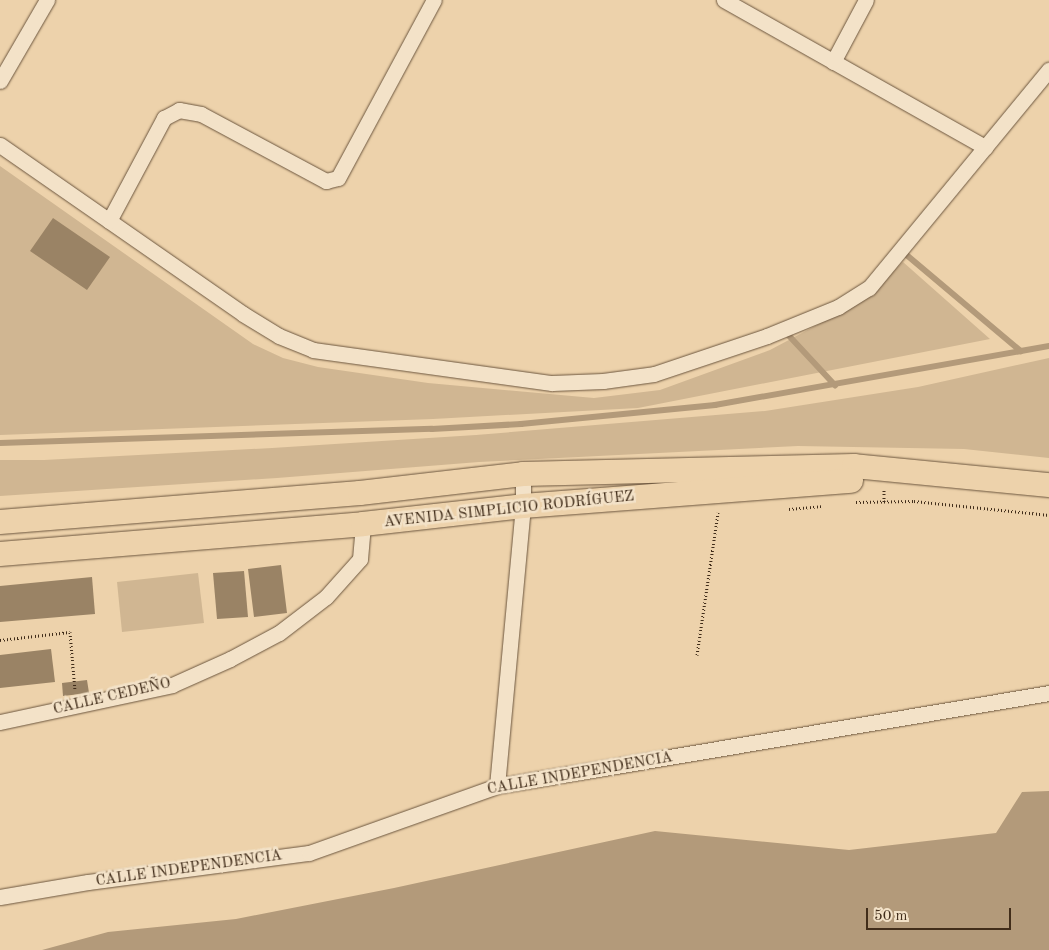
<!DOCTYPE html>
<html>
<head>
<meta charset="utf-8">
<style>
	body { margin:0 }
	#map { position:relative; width:1049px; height:950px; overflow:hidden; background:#edd2ab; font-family:"Old Standard TT",serif }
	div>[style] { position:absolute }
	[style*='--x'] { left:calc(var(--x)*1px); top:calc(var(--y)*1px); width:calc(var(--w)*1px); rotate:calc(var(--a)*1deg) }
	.green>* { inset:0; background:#d0b692 }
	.water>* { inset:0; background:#b39a7a }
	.stream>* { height:5.5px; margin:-2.75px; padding:0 2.75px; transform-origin:2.75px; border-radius:2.75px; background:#b39a7a }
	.building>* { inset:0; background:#9a8365 }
	.path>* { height:3px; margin-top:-1.5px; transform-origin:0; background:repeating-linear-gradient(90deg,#412d1a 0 1px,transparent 0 3.5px) }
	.roads { filter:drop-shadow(0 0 1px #6c563e) drop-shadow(0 0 1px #6c563e) }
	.minor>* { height:15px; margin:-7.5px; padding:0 7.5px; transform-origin:7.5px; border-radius:7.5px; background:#f3e2c8 }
	.primary>* { height:24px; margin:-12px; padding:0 12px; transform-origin:12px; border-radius:12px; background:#edd2ab }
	span { translate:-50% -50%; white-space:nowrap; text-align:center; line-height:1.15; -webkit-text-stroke:5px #f3e2c8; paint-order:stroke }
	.street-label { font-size:15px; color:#412d1a }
	.scale { position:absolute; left:866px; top:908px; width:145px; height:22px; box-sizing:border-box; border:2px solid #412d1a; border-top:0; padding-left:6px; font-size:15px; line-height:18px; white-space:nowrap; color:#412d1a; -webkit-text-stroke:4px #f3e2c8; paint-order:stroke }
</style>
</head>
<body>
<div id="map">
	<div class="green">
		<i style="clip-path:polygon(0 166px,253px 344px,283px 358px,318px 367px,428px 383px,594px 398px,660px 390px,770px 350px,864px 300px,903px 262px,990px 339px,638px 408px,433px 419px,0 435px)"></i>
		<i style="clip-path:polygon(1049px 358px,1049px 458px,964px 449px,798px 446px,479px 462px,277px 478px,0 496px,0 460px,44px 460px,272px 448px,476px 435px,765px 411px,918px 387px)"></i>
		<i style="clip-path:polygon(198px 573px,204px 623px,122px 632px,117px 582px)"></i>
	</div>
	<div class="water">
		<i style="clip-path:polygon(1049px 791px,1049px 950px,42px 950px,108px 932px,236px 919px,394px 888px,655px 831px,849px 850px,996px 833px,1022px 792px)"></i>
	</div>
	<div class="stream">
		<i style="--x:901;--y:250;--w:157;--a:40.1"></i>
		<i style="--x:785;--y:331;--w:74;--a:47.2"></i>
		<i style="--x:0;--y:443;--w:432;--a:-1.9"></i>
		<i style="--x:432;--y:429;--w:89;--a:-3.2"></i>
		<i style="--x:521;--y:424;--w:195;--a:-5.6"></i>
		<i style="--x:715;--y:405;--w:339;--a:-10"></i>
	</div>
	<div class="building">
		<i style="clip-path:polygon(53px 218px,110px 257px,87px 290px,30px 251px)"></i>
		<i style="clip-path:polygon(281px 565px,287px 613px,254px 617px,248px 569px)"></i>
		<i style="clip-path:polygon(244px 571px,248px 617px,217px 619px,213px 573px)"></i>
		<i style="clip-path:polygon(92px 577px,95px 614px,0 622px,0 586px)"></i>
		<i style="clip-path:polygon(51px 649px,55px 682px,0 688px,0 655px)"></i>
		<i style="clip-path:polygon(87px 680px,89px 693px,63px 696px,62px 683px)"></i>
	</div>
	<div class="path">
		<i style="--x:856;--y:502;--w:58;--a:-1"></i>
		<i style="--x:914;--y:501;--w:136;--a:5.9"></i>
		<i style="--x:884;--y:502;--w:12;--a:-90"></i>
		<i style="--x:789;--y:509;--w:33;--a:-5"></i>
		<i style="--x:0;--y:640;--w:70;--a:-6.5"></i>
		<i style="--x:70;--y:632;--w:58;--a:85.1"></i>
		<i style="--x:697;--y:655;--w:144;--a:-81.6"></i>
	</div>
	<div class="roads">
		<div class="minor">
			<i style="--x:724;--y:0;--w:300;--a:29.4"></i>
			<i style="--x:833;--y:62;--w:70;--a:-62"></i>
			<i style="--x:0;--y:81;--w:94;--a:-59.9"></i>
			<i style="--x:0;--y:145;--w:296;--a:34.8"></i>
			<i style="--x:243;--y:314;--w:42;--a:31.4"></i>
			<i style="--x:279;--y:336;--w:37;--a:22"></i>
			<i style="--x:313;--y:350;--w:241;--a:7.9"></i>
			<i style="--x:552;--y:383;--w:51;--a:-2.2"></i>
			<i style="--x:603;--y:381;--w:51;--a:-7.8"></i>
			<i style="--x:654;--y:374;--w:119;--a:-18.6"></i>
			<i style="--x:767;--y:336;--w:77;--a:-22.2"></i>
			<i style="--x:838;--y:307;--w:36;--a:-32"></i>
			<i style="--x:869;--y:288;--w:283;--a:-50.5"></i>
			<i style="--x:109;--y:221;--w:117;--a:-61.9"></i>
			<i style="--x:164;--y:118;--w:17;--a:-28"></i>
			<i style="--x:179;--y:110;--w:22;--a:10"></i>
			<i style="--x:201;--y:114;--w:142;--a:28.2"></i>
			<i style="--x:326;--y:181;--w:12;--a:-14"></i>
			<i style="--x:338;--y:178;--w:202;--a:-61.7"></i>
			<i style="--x:0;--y:722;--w:176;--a:-12.1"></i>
			<i style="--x:172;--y:685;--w:64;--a:-24.1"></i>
			<i style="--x:230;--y:659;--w:55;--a:-28"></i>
			<i style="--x:279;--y:633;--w:59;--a:-37.5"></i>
			<i style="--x:326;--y:597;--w:51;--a:-48.2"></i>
			<i style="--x:360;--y:559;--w:35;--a:-85"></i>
			<i style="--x:497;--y:786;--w:281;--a:-84.7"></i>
			<i style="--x:523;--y:506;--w:32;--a:-90"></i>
			<i style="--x:0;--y:897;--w:89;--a:-9.7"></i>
			<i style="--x:88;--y:882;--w:223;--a:-7.5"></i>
			<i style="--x:309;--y:853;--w:200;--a:-19.6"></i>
			<i style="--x:497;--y:786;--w:560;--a:-9.56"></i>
		</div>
		<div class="primary">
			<i style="--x:0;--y:522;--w:361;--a:-4.6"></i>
			<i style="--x:360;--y:493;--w:164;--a:-6.6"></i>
			<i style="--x:523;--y:474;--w:331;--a:-1.4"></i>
			<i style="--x:854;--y:466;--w:196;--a:5.6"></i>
			<i style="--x:0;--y:554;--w:364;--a:-4.7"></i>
			<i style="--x:363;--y:524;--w:161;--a:-6.4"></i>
			<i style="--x:523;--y:506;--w:329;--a:-4.4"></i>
		</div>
	</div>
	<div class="street-label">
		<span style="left:509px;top:510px;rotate:-6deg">AVENIDA SIMPLICIO RODRÍGUEZ</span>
		<span style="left:112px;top:697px;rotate:-13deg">CALLE CEDEÑO</span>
		<span style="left:580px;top:774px;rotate:-10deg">CALLE INDEPENDENCIA</span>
		<span style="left:189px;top:869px;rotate:-8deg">CALLE INDEPENDENCIA</span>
	</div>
	<div class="scale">50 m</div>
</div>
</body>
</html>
